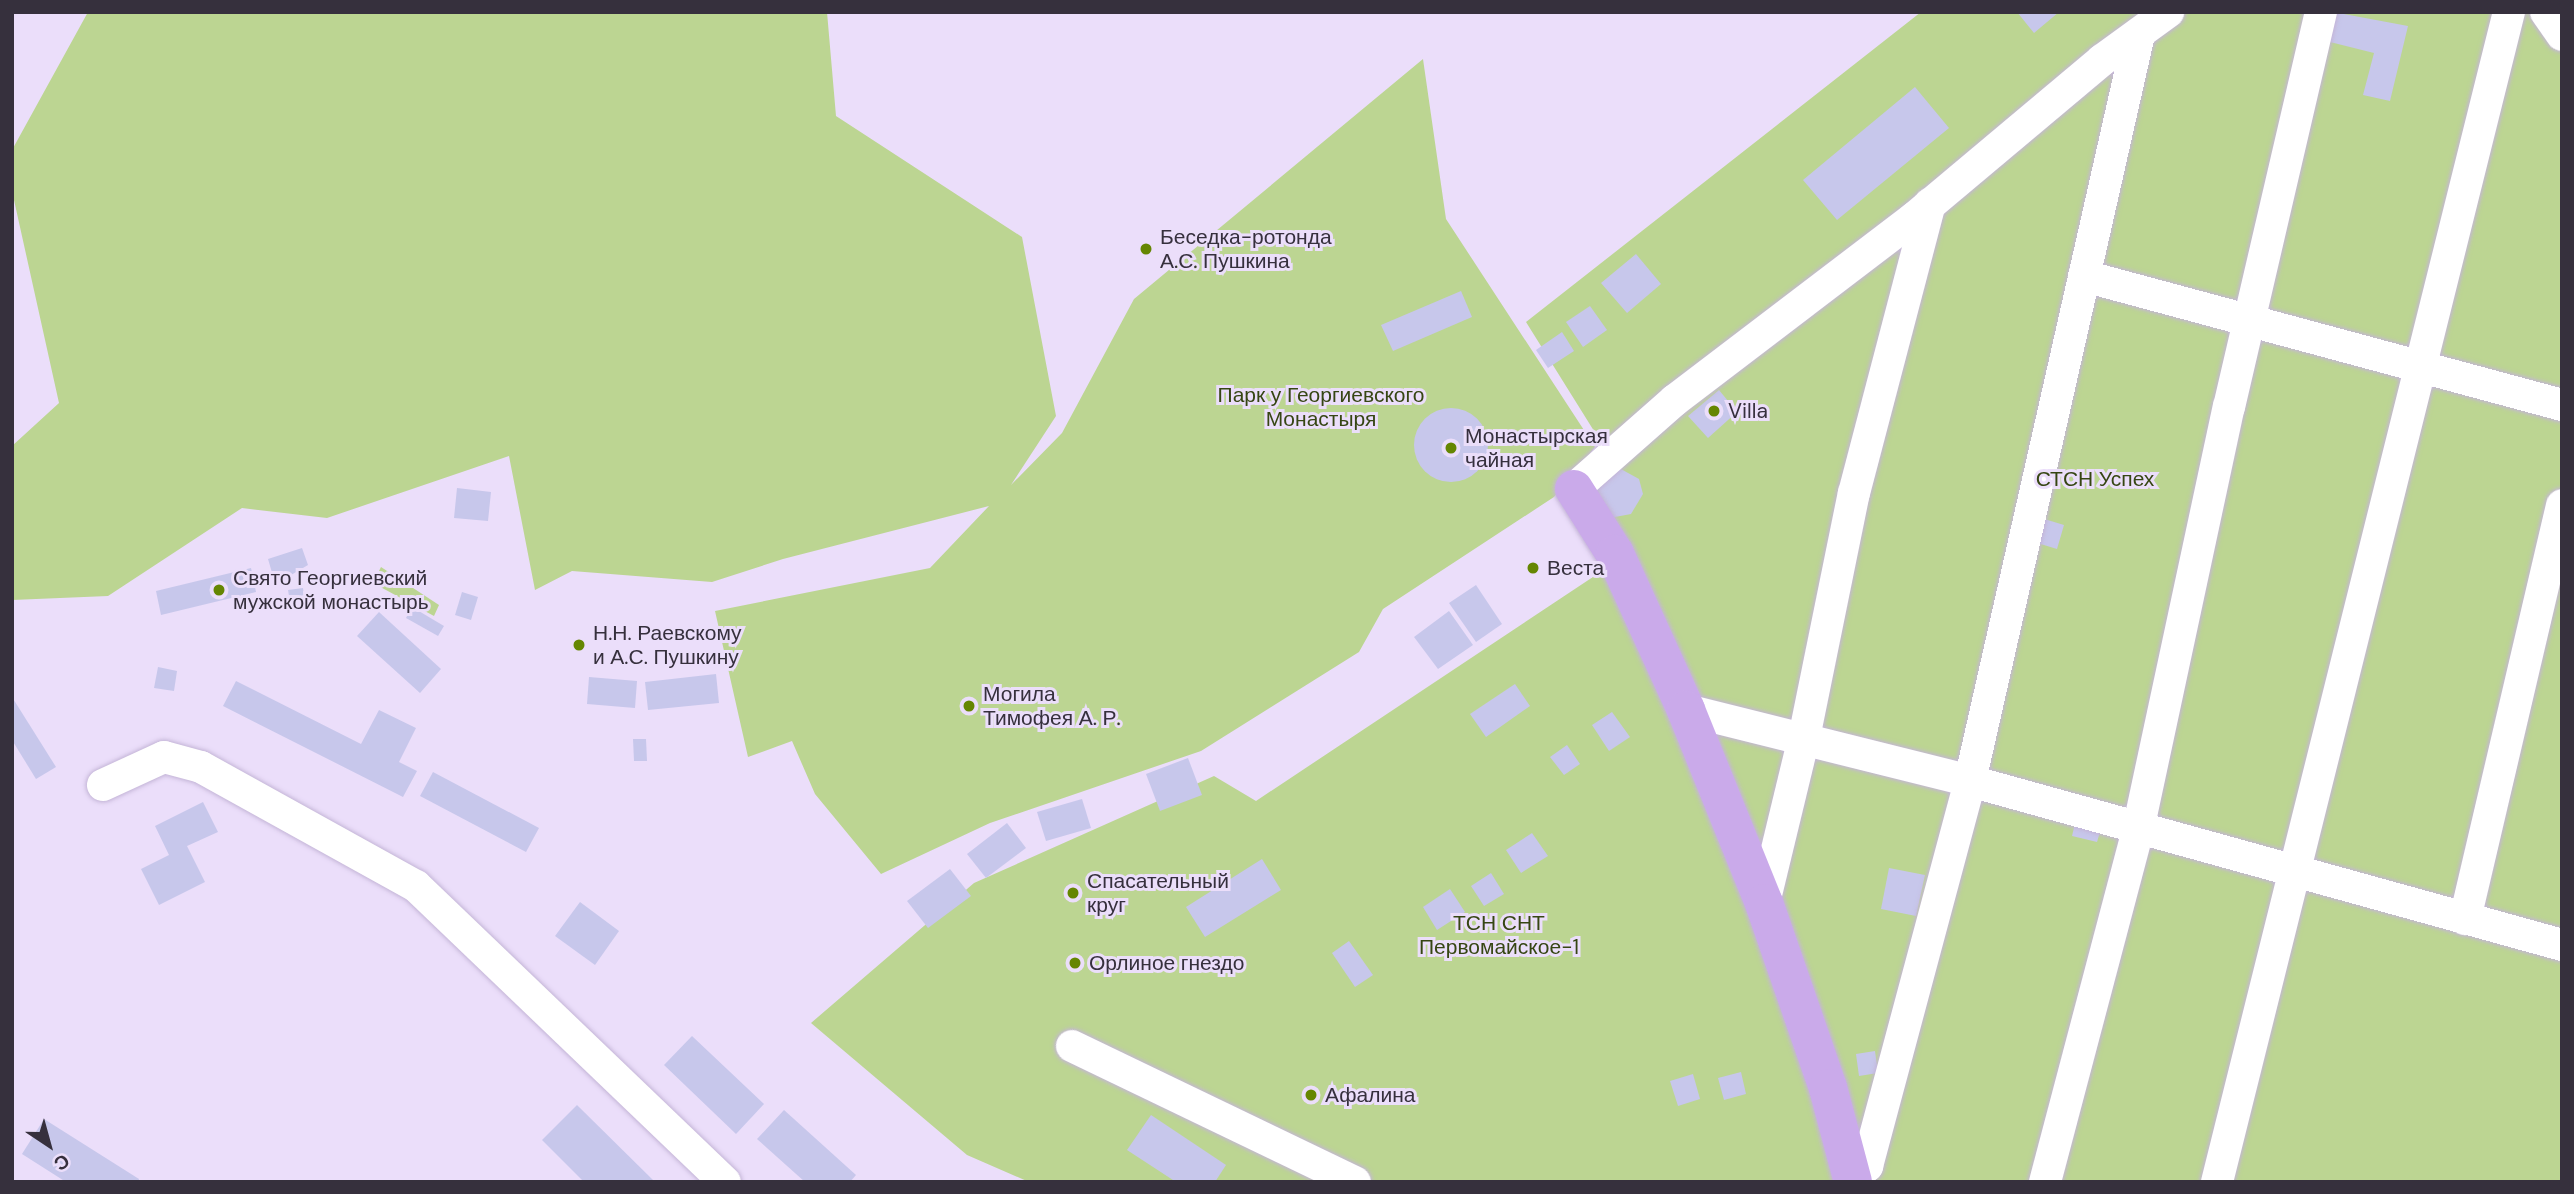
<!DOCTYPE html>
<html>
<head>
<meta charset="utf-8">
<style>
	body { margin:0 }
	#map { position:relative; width:2574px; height:1194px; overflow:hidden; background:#ebdefa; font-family:"DM Sans",sans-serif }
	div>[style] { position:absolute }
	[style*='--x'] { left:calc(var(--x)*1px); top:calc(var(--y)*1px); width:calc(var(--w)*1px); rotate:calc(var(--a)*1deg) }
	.green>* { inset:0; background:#bcd592 }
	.building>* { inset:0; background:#c7c7eb }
	.round { border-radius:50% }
	.roads { filter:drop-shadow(0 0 2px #c4b5d7) drop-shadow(0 0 2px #c4b5d7) }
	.minor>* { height:32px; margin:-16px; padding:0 16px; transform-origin:16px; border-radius:16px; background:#fff }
	.major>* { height:38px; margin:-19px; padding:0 19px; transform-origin:19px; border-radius:19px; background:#caaaea }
	.dots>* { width:19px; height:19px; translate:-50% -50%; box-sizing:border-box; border:4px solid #ebdefa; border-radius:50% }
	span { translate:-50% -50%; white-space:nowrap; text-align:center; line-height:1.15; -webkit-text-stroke:6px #ebdefa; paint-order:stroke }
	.poi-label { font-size:21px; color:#36303d }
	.left { translate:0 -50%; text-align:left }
	.park-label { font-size:21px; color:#364613 }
	.frame { position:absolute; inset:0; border:14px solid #36303d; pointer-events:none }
	.north { position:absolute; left:14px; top:1110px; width:70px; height:70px; -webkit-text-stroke:5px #ebdefa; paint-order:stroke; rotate:144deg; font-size:19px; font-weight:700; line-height:28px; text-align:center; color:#36303d }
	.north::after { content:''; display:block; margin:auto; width:24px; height:32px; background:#36303d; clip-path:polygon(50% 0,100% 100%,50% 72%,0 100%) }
</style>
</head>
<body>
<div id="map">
	<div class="green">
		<i style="clip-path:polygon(88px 12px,827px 12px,836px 116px,1022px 237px,1056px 416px,1011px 485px,1062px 433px,1134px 299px,1423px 59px,1446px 219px,1595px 447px,1554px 497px,1383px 609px,1359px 652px,1201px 751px,990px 823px,881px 874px,815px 794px,792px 741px,748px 757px,715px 611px,930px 568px,989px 506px,783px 559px,712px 582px,572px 571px,535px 590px,509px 456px,327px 518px,242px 508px,108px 596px,12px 600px,12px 446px,59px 403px,12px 191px,12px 150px)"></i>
		<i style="clip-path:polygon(1921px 12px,2562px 12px,2562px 1182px,1844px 1182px,1773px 949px,1582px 491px,1604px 447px,1526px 322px)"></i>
		<i style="clip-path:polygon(1611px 565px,1683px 712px,1840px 1182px,1029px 1182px,967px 1155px,811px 1023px,974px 883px,1214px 776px,1256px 801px)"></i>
		<i style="clip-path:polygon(381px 567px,439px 605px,434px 616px,373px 583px)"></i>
	</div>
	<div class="building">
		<i style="clip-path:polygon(2017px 12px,2059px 12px,2034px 33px)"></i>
		<i style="clip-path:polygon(2333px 12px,2408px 26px,2390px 101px,2363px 95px,2374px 53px,2326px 41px)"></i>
		<i style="clip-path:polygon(1915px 87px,1949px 128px,1837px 220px,1803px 180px)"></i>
		<i style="clip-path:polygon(1636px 254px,1661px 284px,1627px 313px,1601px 283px)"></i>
		<i style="clip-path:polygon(1461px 291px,1472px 317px,1393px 351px,1381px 325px)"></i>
		<i style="clip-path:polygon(1590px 306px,1607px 330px,1583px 347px,1566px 322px)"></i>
		<i style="clip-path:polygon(1562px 332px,1574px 351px,1548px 368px,1536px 350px)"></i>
		<i style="clip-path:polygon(1719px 390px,1737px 412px,1708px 438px,1688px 416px)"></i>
		<i class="round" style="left:1414px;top:408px;width:74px;height:74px"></i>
		<i style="clip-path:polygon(1619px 468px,1639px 479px,1643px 494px,1631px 514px,1615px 517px,1607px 515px,1594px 487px)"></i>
		<i style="clip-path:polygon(457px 488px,491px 492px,488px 521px,454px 518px)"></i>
		<i style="clip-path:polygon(2041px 518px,2064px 525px,2057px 549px,2034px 542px)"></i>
		<i style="clip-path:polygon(302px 548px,308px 565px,286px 578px,284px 572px,273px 576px,268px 559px)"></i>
		<i style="clip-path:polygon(251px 568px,256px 592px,161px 615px,156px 591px)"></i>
		<i style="clip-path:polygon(1476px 585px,1502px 624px,1476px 642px,1449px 603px)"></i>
		<i style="clip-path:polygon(303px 588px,305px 605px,291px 607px,288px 590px)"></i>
		<i style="clip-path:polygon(462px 592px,478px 597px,471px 620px,455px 615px)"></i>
		<i style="clip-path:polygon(412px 607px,444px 626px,438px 636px,406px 618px)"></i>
		<i style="clip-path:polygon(1449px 611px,1473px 645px,1438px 669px,1414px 637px)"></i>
		<i style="clip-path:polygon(379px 612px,441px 669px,420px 693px,357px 636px)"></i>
		<i style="clip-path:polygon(158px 667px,177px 671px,174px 691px,154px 688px)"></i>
		<i style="clip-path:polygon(716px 674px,719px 703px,648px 710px,645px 682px)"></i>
		<i style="clip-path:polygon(589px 677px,637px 681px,635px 708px,587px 704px)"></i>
		<i style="clip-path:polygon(236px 681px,361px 744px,379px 710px,416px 728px,399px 762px,417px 771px,403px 797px,223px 706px)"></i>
		<i style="clip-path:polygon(1515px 684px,1530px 706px,1486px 737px,1470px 714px)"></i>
		<i style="clip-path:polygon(12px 697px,56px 767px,36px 779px,12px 740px)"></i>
		<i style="clip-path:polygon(1612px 712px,1630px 737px,1609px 751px,1592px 725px)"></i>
		<i style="clip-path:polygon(633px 739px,646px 739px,647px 761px,634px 761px)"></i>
		<i style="clip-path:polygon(1567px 745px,1580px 764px,1564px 775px,1550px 757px)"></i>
		<i style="clip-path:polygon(1188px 758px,1202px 795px,1160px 811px,1146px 774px)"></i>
		<i style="clip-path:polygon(433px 772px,539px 828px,526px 852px,420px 796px)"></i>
		<i style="clip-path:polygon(1082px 799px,1091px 828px,1046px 841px,1037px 812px)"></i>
		<i style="clip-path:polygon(203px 802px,218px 832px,187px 846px,205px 882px,159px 905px,141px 869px,169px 855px,155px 826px)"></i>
		<i style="clip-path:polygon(2077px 815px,2103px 822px,2097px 842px,2072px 836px)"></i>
		<i style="clip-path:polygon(1007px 823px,1026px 848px,986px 878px,967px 854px)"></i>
		<i style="clip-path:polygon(1532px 833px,1548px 856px,1521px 873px,1506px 850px)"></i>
		<i style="clip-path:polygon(1262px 859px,1281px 890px,1205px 937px,1186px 907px)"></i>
		<i style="clip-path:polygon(1889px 868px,1925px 875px,1916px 916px,1881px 909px)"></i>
		<i style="clip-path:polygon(950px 869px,971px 896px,928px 928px,907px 901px)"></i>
		<i style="clip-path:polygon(1491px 873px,1504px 894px,1484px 906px,1471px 886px)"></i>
		<i style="clip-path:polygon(1450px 889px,1465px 912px,1437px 930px,1423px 907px)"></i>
		<i style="clip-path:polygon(580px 902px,619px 931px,595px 965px,555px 936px)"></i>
		<i style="clip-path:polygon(1349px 941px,1373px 975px,1355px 987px,1332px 953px)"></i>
		<i style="clip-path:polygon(692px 1036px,764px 1104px,736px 1134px,664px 1065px)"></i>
		<i style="clip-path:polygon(1875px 1051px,1878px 1073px,1859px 1076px,1856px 1054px)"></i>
		<i style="clip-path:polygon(1741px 1072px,1746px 1094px,1724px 1100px,1718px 1078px)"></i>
		<i style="clip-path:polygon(1693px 1074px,1700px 1099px,1678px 1106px,1670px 1081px)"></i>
		<i style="clip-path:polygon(577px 1105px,655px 1182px,584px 1182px,542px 1140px)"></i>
		<i style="clip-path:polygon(784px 1110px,856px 1175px,850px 1182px,805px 1182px,757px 1139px)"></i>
		<i style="clip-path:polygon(1151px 1115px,1226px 1165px,1215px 1182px,1176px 1182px,1127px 1150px)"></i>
		<i style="clip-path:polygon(44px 1119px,139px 1179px,138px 1182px,66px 1182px,22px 1154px)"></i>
	</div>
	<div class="roads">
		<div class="minor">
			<i style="--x:2546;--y:12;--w:28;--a:55"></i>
			<i style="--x:2084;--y:276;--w:495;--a:15.1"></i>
			<i style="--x:1574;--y:489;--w:135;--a:-41.4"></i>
			<i style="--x:1675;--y:400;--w:300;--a:-37.3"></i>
			<i style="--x:1914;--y:218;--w:246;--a:-40"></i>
			<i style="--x:2102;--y:60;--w:82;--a:-36"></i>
			<i style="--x:1686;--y:710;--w:293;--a:14"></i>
			<i style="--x:1970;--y:781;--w:614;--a:15.48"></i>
			<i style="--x:103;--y:785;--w:67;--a:-24.7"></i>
			<i style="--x:164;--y:757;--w:38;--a:15"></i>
			<i style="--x:201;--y:767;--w:246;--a:29"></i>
			<i style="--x:416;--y:886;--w:428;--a:43.8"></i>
			<i style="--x:1764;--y:903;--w:170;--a:-76.4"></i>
			<i style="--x:1804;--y:738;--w:250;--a:-78.5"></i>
			<i style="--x:1854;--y:493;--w:299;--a:-75.3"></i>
			<i style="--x:2465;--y:919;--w:425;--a:-76.8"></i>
			<i style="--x:1072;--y:1046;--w:314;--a:25.7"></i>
			<i style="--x:1852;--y:1177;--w:19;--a:-36"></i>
			<i style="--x:1867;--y:1166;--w:399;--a:-75"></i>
			<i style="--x:1970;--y:781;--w:766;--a:-77.25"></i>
			<i style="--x:2045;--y:1182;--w:364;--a:-75.2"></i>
			<i style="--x:2138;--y:830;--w:433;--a:-77.9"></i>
			<i style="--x:2229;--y:407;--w:406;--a:-76.9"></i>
			<i style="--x:2217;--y:1182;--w:1206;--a:-75.99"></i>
		</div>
		<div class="major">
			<i style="--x:1574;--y:489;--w:77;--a:57.8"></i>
			<i style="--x:1615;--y:554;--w:171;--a:65.5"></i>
			<i style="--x:1686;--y:710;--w:208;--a:68"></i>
			<i style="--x:1764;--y:903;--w:196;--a:70.9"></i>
			<i style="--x:1828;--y:1088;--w:97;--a:75.1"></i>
		</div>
	</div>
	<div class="dots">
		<i style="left:1146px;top:249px;background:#658602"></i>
		<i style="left:1714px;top:411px;background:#658602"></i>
		<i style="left:1451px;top:448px;background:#658602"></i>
		<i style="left:1533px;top:568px;background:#658602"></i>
		<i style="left:219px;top:590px;background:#658602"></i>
		<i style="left:579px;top:645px;background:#658602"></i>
		<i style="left:969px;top:706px;background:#658602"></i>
		<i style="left:1073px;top:893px;background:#658602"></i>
		<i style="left:1075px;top:963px;background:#658602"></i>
		<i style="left:1311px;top:1095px;background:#658602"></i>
	</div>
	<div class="poi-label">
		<span class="left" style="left:1160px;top:249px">Беседка-ротонда<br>А.С. Пушкина</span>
		<span class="left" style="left:1728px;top:411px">Villa</span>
		<span class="left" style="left:1465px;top:448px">Монастырская<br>чайная</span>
		<span class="left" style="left:1547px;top:568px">Веста</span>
		<span class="left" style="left:233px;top:590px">Свято Георгиевский<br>мужской монастырь</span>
		<span class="left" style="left:593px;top:645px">Н.Н. Раевскому<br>и А.С. Пушкину</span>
		<span class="left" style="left:983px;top:706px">Могила<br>Тимофея А. Р.</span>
		<span class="left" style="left:1087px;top:893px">Спасательный<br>круг</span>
		<span class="left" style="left:1089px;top:963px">Орлиное гнездо</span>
		<span class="left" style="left:1325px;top:1095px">Афалина</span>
	</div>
	<div class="park-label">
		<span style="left:1321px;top:407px">Парк у Георгиевского<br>Монастыря</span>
		<span style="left:2095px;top:479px">СТСН Успех</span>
		<span style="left:1499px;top:935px">ТСН СНТ<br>Первомайское-1</span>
	</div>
	<div class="frame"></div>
	<div class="north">С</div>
</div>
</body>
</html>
